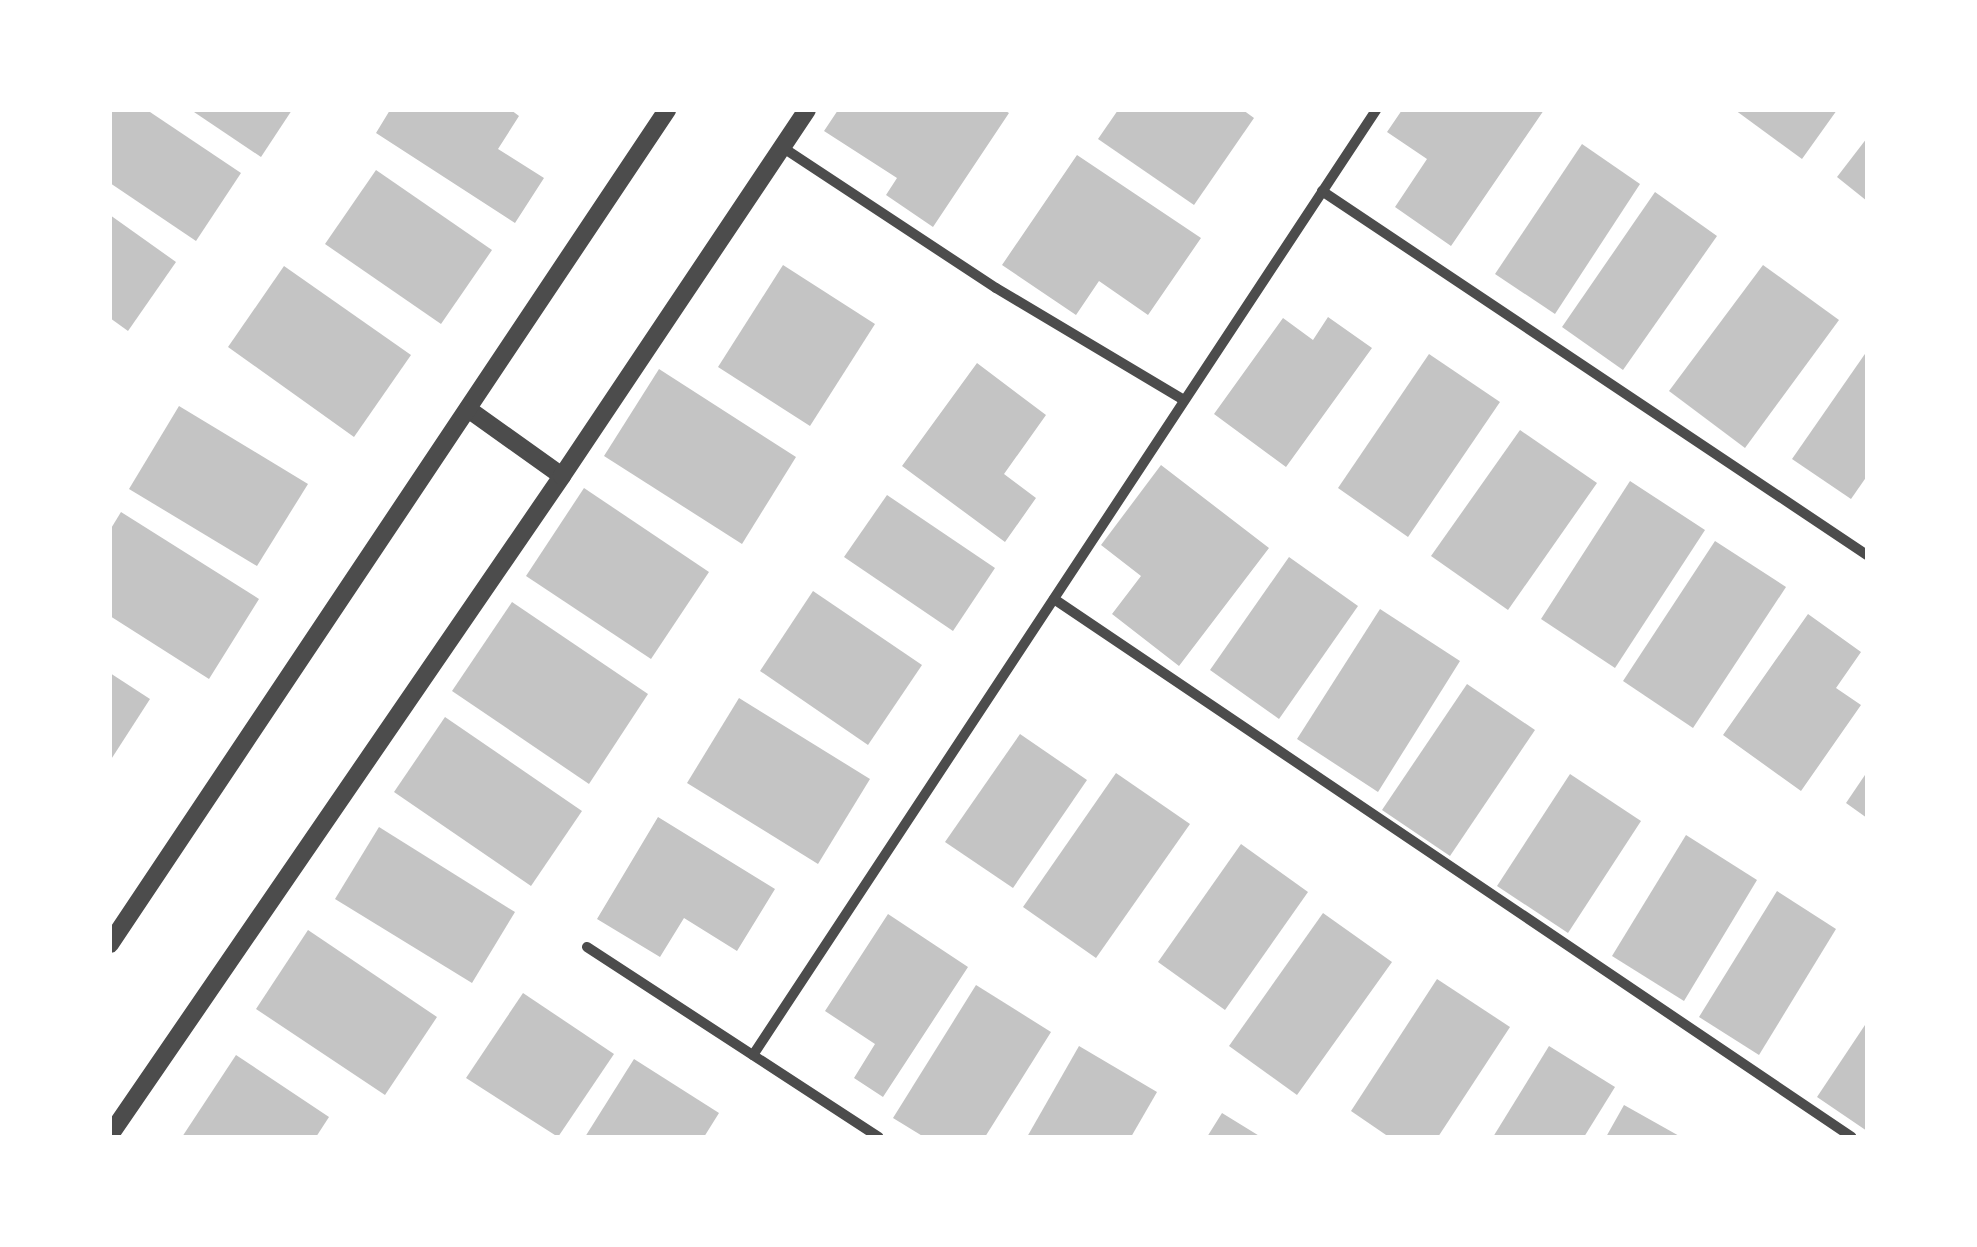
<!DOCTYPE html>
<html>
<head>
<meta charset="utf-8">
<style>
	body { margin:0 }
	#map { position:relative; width:1977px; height:1247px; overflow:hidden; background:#fff; font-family:Signika,sans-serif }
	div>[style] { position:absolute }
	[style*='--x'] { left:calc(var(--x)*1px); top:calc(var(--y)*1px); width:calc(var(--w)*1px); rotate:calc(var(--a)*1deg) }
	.building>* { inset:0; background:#c4c4c4 }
	.minor>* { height:10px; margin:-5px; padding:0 5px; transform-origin:5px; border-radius:5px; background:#4c4c4c }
	.tertiary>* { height:18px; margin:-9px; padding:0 9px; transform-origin:9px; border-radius:9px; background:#4c4c4c }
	span { translate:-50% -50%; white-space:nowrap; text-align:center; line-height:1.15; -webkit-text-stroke:9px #fff; paint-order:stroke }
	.frame { position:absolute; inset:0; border:112px solid #fff; pointer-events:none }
</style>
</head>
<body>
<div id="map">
	<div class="building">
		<i style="clip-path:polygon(110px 110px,147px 110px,241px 173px,196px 241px,110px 183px)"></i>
		<i style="clip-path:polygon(191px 110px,292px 110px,261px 157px)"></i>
		<i style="clip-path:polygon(390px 110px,511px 110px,519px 116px,498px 149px,544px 178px,515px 223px,376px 133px)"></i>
		<i style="clip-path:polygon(838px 110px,1004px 110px,1009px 113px,933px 227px,886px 195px,897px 178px,824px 131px)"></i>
		<i style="clip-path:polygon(1118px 110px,1243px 110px,1254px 118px,1194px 205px,1098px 139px)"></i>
		<i style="clip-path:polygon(1402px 110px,1544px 110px,1451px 246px,1395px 207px,1427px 159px,1387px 132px)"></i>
		<i style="clip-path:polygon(1735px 110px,1837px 110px,1802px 159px)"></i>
		<i style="clip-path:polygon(1867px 138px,1867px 201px,1837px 177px)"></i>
		<i style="clip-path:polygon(1582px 144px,1640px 184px,1555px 314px,1495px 274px)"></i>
		<i style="clip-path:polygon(1077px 155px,1201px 238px,1148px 315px,1099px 281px,1076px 315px,1002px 265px)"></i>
		<i style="clip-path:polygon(376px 170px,492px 250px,441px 324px,325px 244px)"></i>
		<i style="clip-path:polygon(1655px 192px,1717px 236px,1623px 370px,1562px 327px)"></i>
		<i style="clip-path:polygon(110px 215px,176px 262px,128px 331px,110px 318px)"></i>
		<i style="clip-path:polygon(783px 265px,875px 324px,810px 426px,718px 367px)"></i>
		<i style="clip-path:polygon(1763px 265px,1839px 320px,1745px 448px,1669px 391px)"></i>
		<i style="clip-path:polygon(284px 266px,411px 355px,354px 437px,228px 347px)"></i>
		<i style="clip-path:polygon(1328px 317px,1372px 348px,1286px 467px,1214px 414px,1283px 318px,1313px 340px)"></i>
		<i style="clip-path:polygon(1867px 351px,1867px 476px,1851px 499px,1792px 459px)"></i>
		<i style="clip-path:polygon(1429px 354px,1500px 402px,1408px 537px,1338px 488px)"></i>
		<i style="clip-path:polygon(977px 363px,1046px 415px,1004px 474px,1036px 498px,1005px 542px,902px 466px)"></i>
		<i style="clip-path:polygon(659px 369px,796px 457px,742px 544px,604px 456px)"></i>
		<i style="clip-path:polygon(179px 406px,308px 484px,257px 566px,129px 489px)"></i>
		<i style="clip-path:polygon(1520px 430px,1597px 483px,1508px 610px,1431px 556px)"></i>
		<i style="clip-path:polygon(1161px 465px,1269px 548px,1179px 666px,1112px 614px,1141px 576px,1101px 545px)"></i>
		<i style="clip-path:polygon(1630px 481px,1705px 530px,1615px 668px,1541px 619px)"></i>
		<i style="clip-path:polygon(584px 488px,709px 572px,651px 659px,526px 576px)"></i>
		<i style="clip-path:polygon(887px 495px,995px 568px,953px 631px,844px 557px)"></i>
		<i style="clip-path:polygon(121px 512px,259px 599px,209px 679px,110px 616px,110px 530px)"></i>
		<i style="clip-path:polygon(1715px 541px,1786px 587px,1693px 728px,1623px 681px)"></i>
		<i style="clip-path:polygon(1289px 557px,1358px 606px,1279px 719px,1210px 670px)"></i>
		<i style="clip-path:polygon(813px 591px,922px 665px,868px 745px,760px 671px)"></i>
		<i style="clip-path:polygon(512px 602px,648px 694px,589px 784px,452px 691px)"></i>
		<i style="clip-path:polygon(1380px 609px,1460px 661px,1378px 792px,1297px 739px)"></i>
		<i style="clip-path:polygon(1808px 614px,1861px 652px,1836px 688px,1861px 705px,1801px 791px,1723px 735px)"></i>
		<i style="clip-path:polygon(110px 673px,150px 699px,110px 761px)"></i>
		<i style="clip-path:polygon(1467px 684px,1535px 730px,1450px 856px,1382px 810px)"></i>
		<i style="clip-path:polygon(739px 698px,870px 779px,818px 864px,687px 783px)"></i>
		<i style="clip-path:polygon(445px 717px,582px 811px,531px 886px,394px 792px)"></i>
		<i style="clip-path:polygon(1020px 734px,1087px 780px,1013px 888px,945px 842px)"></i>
		<i style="clip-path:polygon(1867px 772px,1867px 818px,1846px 803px)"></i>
		<i style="clip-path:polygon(1116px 773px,1190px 824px,1096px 958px,1023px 907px)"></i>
		<i style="clip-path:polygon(1570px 774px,1641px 821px,1568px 933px,1497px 886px)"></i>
		<i style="clip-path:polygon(658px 817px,775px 889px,737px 951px,684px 918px,660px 957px,597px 919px)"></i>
		<i style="clip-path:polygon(379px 827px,515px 912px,472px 983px,335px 899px)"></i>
		<i style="clip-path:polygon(1686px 835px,1757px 880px,1684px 1001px,1612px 956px)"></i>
		<i style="clip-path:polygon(1241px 844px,1308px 892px,1225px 1010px,1158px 962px)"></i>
		<i style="clip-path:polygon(1777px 891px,1836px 929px,1759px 1055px,1699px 1017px)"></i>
		<i style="clip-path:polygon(1323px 913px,1392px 962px,1297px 1095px,1229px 1046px)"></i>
		<i style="clip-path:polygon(888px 914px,968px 967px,883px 1097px,854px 1078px,875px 1044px,825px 1011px)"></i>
		<i style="clip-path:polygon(308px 930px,437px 1017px,385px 1095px,256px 1009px)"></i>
		<i style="clip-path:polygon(1437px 979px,1510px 1027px,1438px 1137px,1389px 1137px,1351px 1111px)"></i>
		<i style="clip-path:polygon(976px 985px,1051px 1032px,985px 1137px,924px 1137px,893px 1118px)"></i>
		<i style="clip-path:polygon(523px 993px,614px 1054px,558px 1137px,466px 1078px)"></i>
		<i style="clip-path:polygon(1867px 1022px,1867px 1131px,1817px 1097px)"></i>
		<i style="clip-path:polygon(1079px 1046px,1157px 1092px,1131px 1137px,1027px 1137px)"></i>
		<i style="clip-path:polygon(1549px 1046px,1615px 1087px,1584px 1137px,1493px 1137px)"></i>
		<i style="clip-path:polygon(236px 1055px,329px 1117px,316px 1137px,182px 1137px)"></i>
		<i style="clip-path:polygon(634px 1059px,719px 1113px,704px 1137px,585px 1137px)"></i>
		<i style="clip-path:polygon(1624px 1105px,1681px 1137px,1606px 1137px)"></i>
		<i style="clip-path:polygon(1222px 1113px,1261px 1137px,1207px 1137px)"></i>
	</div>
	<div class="minor">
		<i style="--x:782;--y:147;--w:256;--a:33.4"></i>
		<i style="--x:996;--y:288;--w:219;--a:30.8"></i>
		<i style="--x:1322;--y:191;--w:655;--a:33.74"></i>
		<i style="--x:1054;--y:599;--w:962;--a:33.99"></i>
		<i style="--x:587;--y:947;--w:348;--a:33.1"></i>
		<i style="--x:753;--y:1055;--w:1132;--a:-56.6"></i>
	</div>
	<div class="tertiary">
		<i style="--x:468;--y:409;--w:115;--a:35.5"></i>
		<i style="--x:110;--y:944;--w:1003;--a:-56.26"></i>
		<i style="--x:110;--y:1135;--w:799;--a:-55.55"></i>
		<i style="--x:562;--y:476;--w:440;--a:-56.2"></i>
	</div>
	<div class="frame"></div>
</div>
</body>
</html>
